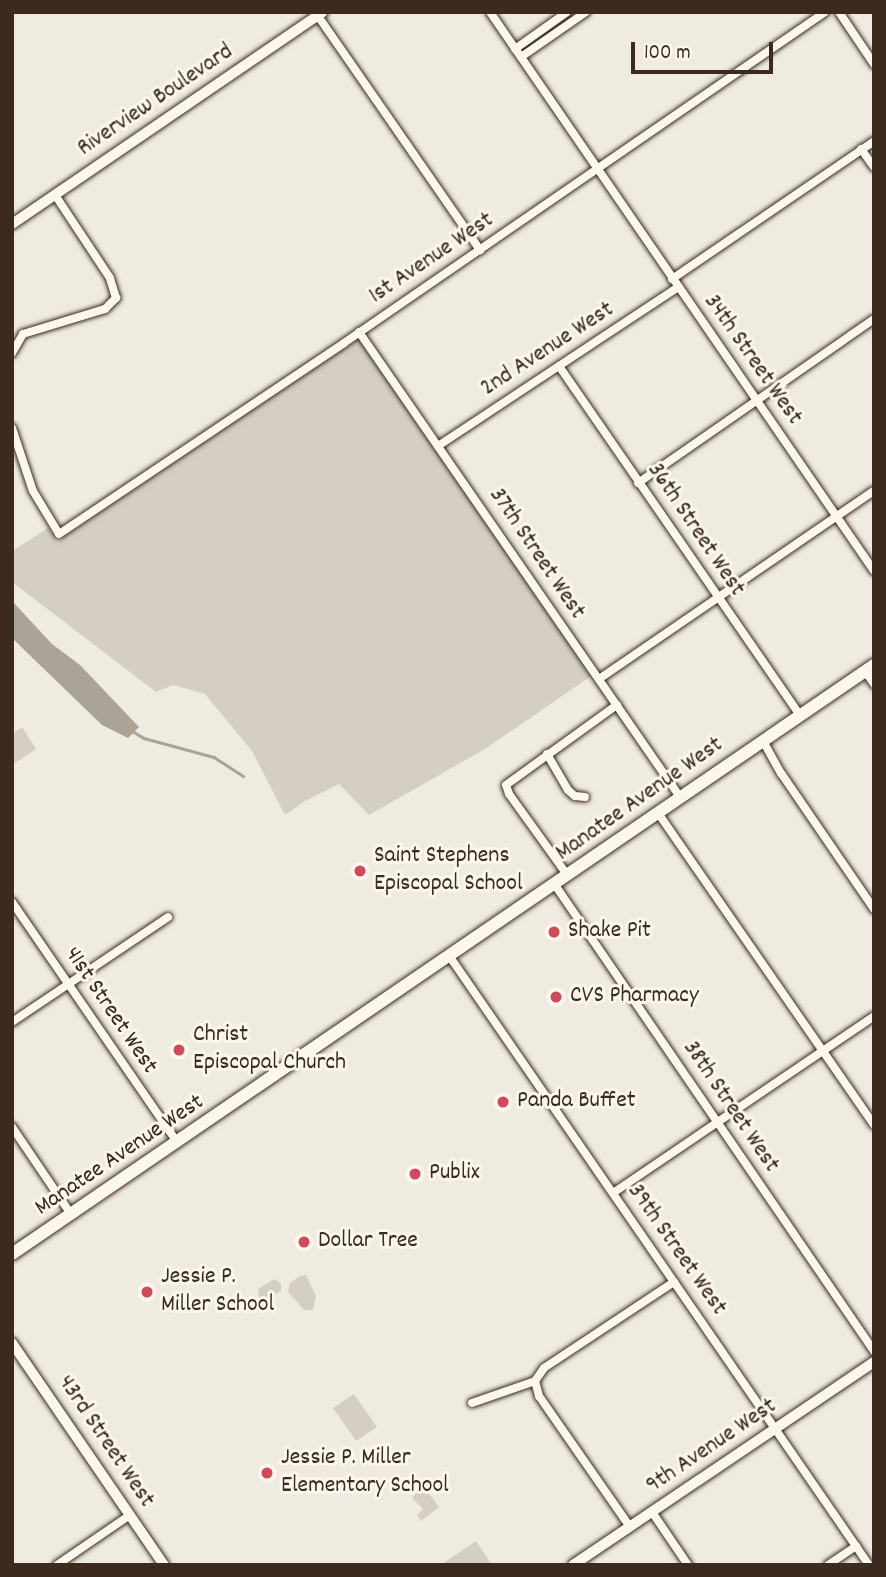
<!DOCTYPE html>
<html>
<head>
<meta charset="utf-8">
<style>
	body { margin:0 }
	#map { position:relative; width:886px; height:1577px; overflow:hidden; background:#f0ebe0; font-family:Dekko,sans-serif }
	div>[style] { position:absolute }
	[style*='--x'] { left:calc(var(--x)*1px); top:calc(var(--y)*1px); width:calc(var(--w)*1px); rotate:calc(var(--a)*1deg) }
	.green>* { inset:0; background:#d5cec3 }
	.water>* { inset:0; background:#aca397 }
	.stream>* { height:2.5px; margin:-1.25px; padding:0 1.25px; transform-origin:1.25px; border-radius:1.25px; background:#aca397 }
	.roads { filter:drop-shadow(0 0 2px #3b2a1e) drop-shadow(0 0 2px #3b2a1e) }
	.minor>* { height:8px; margin:-4px; padding:0 4px; transform-origin:4px; border-radius:4px; background:#fbf7ec }
	.tertiary>* { height:10px; margin:-5px; padding:0 5px; transform-origin:5px; border-radius:5px; background:#fbf7ec }
	.secondary>* { height:12px; margin:-6px; padding:0 6px; transform-origin:6px; border-radius:6px; background:#fbf7ec }
	.dots>* { width:19px; height:19px; translate:-50% -50%; box-sizing:border-box; border:4px solid #fbf7ec; border-radius:50% }
	span { translate:-50% -50%; white-space:nowrap; text-align:center; line-height:1.15; -webkit-text-stroke:6px #fbf7ec; paint-order:stroke }
	.street-label { font-size:24px; color:#3b2a1e }
	.poi-label { font-size:24px; color:#3b2a1e }
	.left { translate:0 -50%; text-align:left }
	.frame { position:absolute; inset:0; border:14px solid #3b2a1e; pointer-events:none }
	.scale { position:absolute; left:631px; top:42px; width:142px; height:32px; box-sizing:border-box; border:4px solid #3b2a1e; border-top:0; padding-left:9px; font-size:21px; line-height:24px; white-space:nowrap; color:#3b2a1e; -webkit-text-stroke:5px #fbf7ec; paint-order:stroke }
</style>
</head>
<body>
<div id="map">
	<div class="green">
		<i style="clip-path:polygon(359px 339px,591px 676px,485px 749px,369px 815px,339px 784px,305px 801px,285px 815px,252px 751px,205px 694px,173px 685px,156px 692px,12px 582px,12px 551px,48px 528px,58px 541px)"></i>
		<i style="clip-path:polygon(22px 727px,36px 749px,12px 765px,12px 734px)"></i>
		<i style="clip-path:polygon(300px 1276px,306px 1275px,316px 1296px,313px 1310px,304px 1310px,288px 1292px,290px 1283px)"></i>
		<i style="clip-path:polygon(274px 1279px,281px 1283px,281px 1291px,266px 1300px,259px 1299px,258px 1289px)"></i>
		<i style="clip-path:polygon(354px 1394px,377px 1427px,356px 1441px,333px 1408px)"></i>
		<i style="clip-path:polygon(423px 1485px,439px 1507px,421px 1521px,417px 1515px,423px 1509px,412px 1498px)"></i>
		<i style="clip-path:polygon(476px 1541px,492px 1565px,440px 1565px)"></i>
	</div>
	<div class="water">
		<i style="clip-path:polygon(13px 602px,52px 644px,80px 665px,139px 727px,128px 738px,102px 725px,12px 638px)"></i>
	</div>
	<div class="stream">
		<i style="--x:134;--y:732;--w:12;--a:31"></i>
		<i style="--x:144;--y:738;--w:73;--a:15.2"></i>
		<i style="--x:214;--y:757;--w:35;--a:33"></i>
	</div>
	<div class="roads">
		<div class="minor">
			<i style="--x:490;--y:12;--w:678;--a:55.51"></i>
			<i style="--x:839;--y:12;--w:63;--a:56.1"></i>
			<i style="--x:318;--y:16;--w:285;--a:55.3"></i>
			<i style="--x:515;--y:49;--w:64;--a:-35.4"></i>
			<i style="--x:521;--y:57;--w:79;--a:-34.7"></i>
			<i style="--x:861;--y:149;--w:22;--a:54"></i>
			<i style="--x:672;--y:279;--w:245;--a:-34.3"></i>
			<i style="--x:359;--y:332;--w:565;--a:55.38"></i>
			<i style="--x:12;--y:353;--w:22;--a:-60"></i>
			<i style="--x:23;--y:334;--w:86;--a:-17"></i>
			<i style="--x:105;--y:309;--w:16;--a:-45"></i>
			<i style="--x:116;--y:298;--w:21;--a:-107"></i>
			<i style="--x:110;--y:278;--w:100;--a:-123.5"></i>
			<i style="--x:559;--y:366;--w:425;--a:55.4"></i>
			<i style="--x:12;--y:428;--w:66;--a:71.6"></i>
			<i style="--x:33;--y:491;--w:50;--a:58.8"></i>
			<i style="--x:59;--y:534;--w:343;--a:-33.8"></i>
			<i style="--x:344;--y:343;--w:584;--a:-34.53"></i>
			<i style="--x:438;--y:446;--w:288;--a:-33.5"></i>
			<i style="--x:638;--y:483;--w:287;--a:-34.8"></i>
			<i style="--x:865;--y:671;--w:16;--a:55"></i>
			<i style="--x:599;--y:679;--w:333;--a:-34.4"></i>
			<i style="--x:763;--y:741;--w:37;--a:61"></i>
			<i style="--x:781;--y:773;--w:165;--a:55.6"></i>
			<i style="--x:547;--y:754;--w:42;--a:59.7"></i>
			<i style="--x:568;--y:790;--w:9;--a:41"></i>
			<i style="--x:575;--y:796;--w:10;--a:6"></i>
			<i style="--x:658;--y:813;--w:379;--a:55.3"></i>
			<i style="--x:568;--y:876;--w:101;--a:-125.7"></i>
			<i style="--x:509;--y:794;--w:9;--a:-108"></i>
			<i style="--x:506;--y:785;--w:137;--a:-35.8"></i>
			<i style="--x:555;--y:885;--w:565;--a:55.61"></i>
			<i style="--x:12;--y:902;--w:291;--a:55.5"></i>
			<i style="--x:450;--y:957;--w:738;--a:55.43"></i>
			<i style="--x:12;--y:1022;--w:188;--a:-33.9"></i>
			<i style="--x:12;--y:1127;--w:105;--a:55.9"></i>
			<i style="--x:613;--y:1193;--w:315;--a:-34.1"></i>
			<i style="--x:535;--y:1381;--w:16;--a:75"></i>
			<i style="--x:539;--y:1396;--w:160;--a:55.2"></i>
			<i style="--x:535;--y:1381;--w:16;--a:-55"></i>
			<i style="--x:544;--y:1368;--w:156;--a:-33.5"></i>
			<i style="--x:472;--y:1403;--w:67;--a:-19.2"></i>
			<i style="--x:652;--y:1512;--w:64;--a:55.8"></i>
			<i style="--x:57;--y:1565;--w:88;--a:-34.4"></i>
			<i style="--x:828;--y:1565;--w:34;--a:-34"></i>
		</div>
		<div class="tertiary">
			<i style="--x:12;--y:224;--w:376;--a:-34.3"></i>
			<i style="--x:12;--y:1343;--w:269;--a:55.6"></i>
			<i style="--x:573;--y:1565;--w:363;--a:-34"></i>
		</div>
		<div class="secondary">
			<i style="--x:12;--y:1254;--w:1044;--a:-34.34"></i>
		</div>
	</div>
	<div class="dots">
		<i style="left:360px;top:871px;background:#d1495b"></i>
		<i style="left:554px;top:932px;background:#d1495b"></i>
		<i style="left:556px;top:997px;background:#d1495b"></i>
		<i style="left:179px;top:1050px;background:#d1495b"></i>
		<i style="left:503px;top:1102px;background:#d1495b"></i>
		<i style="left:415px;top:1174px;background:#d1495b"></i>
		<i style="left:304px;top:1242px;background:#d1495b"></i>
		<i style="left:147px;top:1292px;background:#d1495b"></i>
		<i style="left:267px;top:1473px;background:#d1495b"></i>
	</div>
	<div class="street-label">
		<span style="left:156px;top:101px;rotate:-34deg">Riverview Boulevard</span>
		<span style="left:432px;top:259px;rotate:-34deg">1st Avenue West</span>
		<span style="left:548px;top:350px;rotate:-33deg">2nd Avenue West</span>
		<span style="left:752px;top:360px;rotate:55deg">34th Street West</span>
		<span style="left:695px;top:530px;rotate:56deg">36th Street West</span>
		<span style="left:536px;top:554px;rotate:56deg">37th Street West</span>
		<span style="left:640px;top:800px;rotate:-35deg">Manatee Avenue West</span>
		<span style="left:110px;top:1011px;rotate:56deg">41st Street West</span>
		<span style="left:730px;top:1107px;rotate:56deg">38th Street West</span>
		<span style="left:120px;top:1156px;rotate:-34deg">Manatee Avenue West</span>
		<span style="left:676px;top:1250px;rotate:55deg">39th Street West</span>
		<span style="left:105px;top:1442px;rotate:56deg">43rd Street West</span>
		<span style="left:712px;top:1447px;rotate:-34deg">9th Avenue West</span>
	</div>
	<div class="poi-label">
		<span class="left" style="left:374px;top:871px">Saint Stephens<br>Episcopal School</span>
		<span class="left" style="left:568px;top:932px">Shake Pit</span>
		<span class="left" style="left:570px;top:997px">CVS Pharmacy</span>
		<span class="left" style="left:193px;top:1050px">Christ<br>Episcopal Church</span>
		<span class="left" style="left:517px;top:1102px">Panda Buffet</span>
		<span class="left" style="left:429px;top:1174px">Publix</span>
		<span class="left" style="left:318px;top:1242px">Dollar Tree</span>
		<span class="left" style="left:161px;top:1292px">Jessie P.<br>Miller School</span>
		<span class="left" style="left:281px;top:1473px">Jessie P. Miller<br>Elementary School</span>
	</div>
	<div class="frame"></div>
	<div class="scale">100 m</div>
</div>
</body>
</html>
